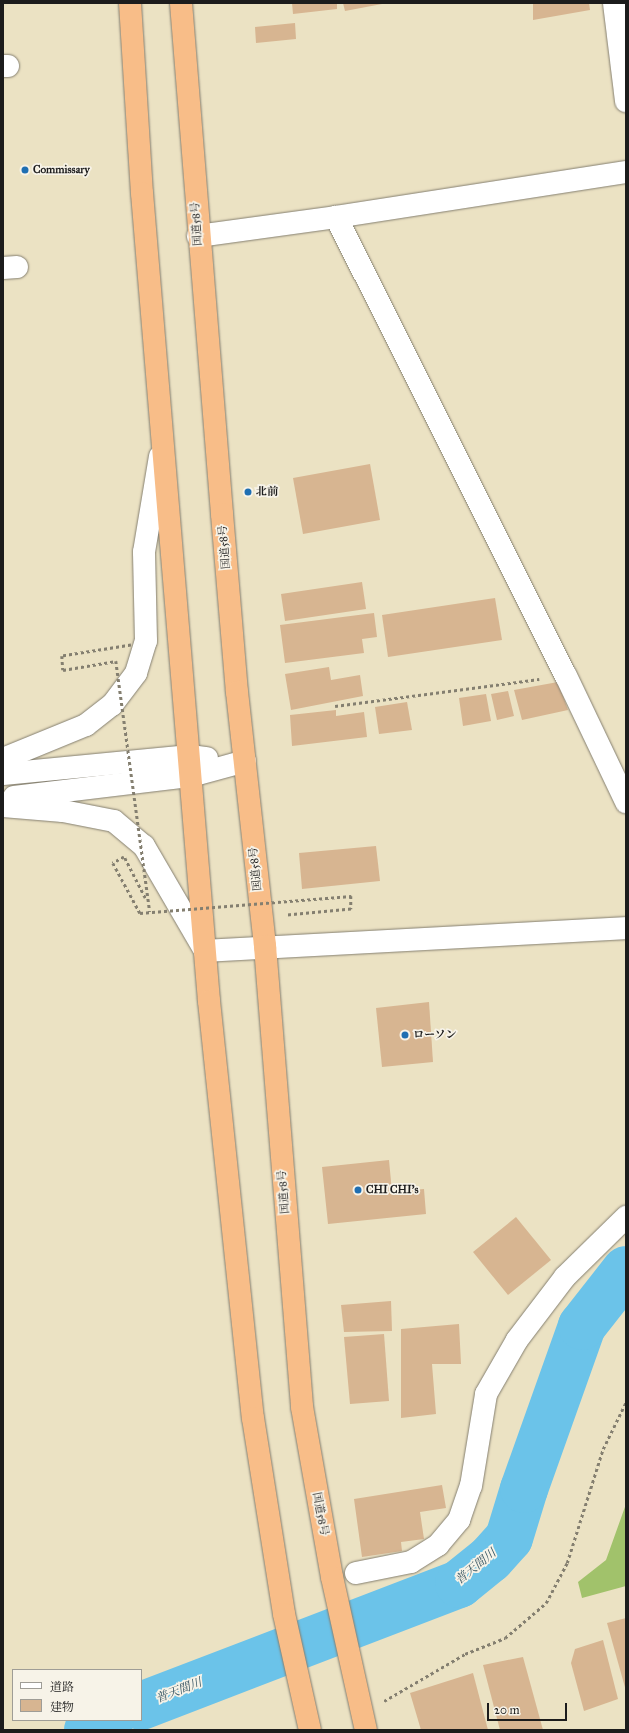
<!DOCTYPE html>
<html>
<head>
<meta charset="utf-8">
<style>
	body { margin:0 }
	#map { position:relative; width:629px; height:1733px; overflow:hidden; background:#ebe2c3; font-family:"IM FELL Great Primer","Noto Serif JP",serif }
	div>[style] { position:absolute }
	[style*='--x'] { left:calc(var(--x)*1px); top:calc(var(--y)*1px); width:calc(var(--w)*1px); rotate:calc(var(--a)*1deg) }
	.green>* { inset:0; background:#a1c26b }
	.river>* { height:48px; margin:-24px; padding:0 24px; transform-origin:24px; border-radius:24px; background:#6bc3e9 }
	.building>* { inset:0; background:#d7b591 }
	.path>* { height:2.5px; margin-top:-1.25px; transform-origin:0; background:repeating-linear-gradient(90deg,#847f70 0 3px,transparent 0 6px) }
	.roads { filter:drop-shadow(0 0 1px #847f70) drop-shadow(0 0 1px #847f70) }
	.minor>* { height:22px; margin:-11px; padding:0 11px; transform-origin:11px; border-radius:11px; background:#fff }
	.highway>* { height:22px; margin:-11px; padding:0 11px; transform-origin:11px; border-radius:11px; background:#f8bd88 }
	.path-bridge>* { height:2.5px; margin-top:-1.25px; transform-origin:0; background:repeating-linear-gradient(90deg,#847f70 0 3px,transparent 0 6px) }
	.dots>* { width:11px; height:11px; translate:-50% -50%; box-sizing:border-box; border:2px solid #f7f3e8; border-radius:50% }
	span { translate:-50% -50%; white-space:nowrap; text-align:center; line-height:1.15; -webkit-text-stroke:3.5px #f7f3e8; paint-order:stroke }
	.poi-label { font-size:11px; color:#1c1c1c; font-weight:700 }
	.left { translate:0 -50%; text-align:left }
	.street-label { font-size:11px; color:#1c1c1c }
	.water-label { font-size:12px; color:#385664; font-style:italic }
	.frame { position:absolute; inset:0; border:4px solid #1c1c1c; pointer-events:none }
	.legend { position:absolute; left:12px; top:1669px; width:130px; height:52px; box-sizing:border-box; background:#f7f3e8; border:1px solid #9f9d96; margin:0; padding:5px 7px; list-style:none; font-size:12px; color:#1c1c1c }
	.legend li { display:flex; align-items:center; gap:8px; height:20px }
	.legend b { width:20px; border:1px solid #9f9d96 }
	.scale { position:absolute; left:487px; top:1703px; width:80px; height:18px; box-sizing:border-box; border:2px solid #1c1c1c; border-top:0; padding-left:5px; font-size:12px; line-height:14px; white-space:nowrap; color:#1c1c1c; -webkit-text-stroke:3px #f7f3e8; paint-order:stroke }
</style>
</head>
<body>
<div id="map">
	<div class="green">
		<i style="clip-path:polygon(626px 1504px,626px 1586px,582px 1598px,578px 1582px,606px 1560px)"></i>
	</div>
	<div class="river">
		<i style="--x:141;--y:1706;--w:341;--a:-21"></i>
		<i style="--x:459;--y:1584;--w:40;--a:-39"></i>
		<i style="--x:490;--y:1559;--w:28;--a:-48"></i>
		<i style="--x:509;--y:1538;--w:51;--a:-73"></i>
		<i style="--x:524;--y:1489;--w:173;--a:-70.4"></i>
		<i style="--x:582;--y:1326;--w:71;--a:-51.8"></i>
		<i style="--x:88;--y:1730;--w:24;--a:-24"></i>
	</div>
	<div class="building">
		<i style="clip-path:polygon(292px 3px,337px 3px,337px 9px,293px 14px)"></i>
		<i style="clip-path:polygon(343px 3px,382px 3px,382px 4px,345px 11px)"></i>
		<i style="clip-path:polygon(533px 3px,589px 3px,590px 10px,533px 20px)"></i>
		<i style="clip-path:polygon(295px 23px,296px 39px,256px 43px,255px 27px)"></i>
		<i style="clip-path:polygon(370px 464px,380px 520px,303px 534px,293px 478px)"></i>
		<i style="clip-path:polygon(362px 582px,366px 609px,285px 621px,281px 594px)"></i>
		<i style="clip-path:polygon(495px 598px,502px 640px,388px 657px,382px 615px)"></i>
		<i style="clip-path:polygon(374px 613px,377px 637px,362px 639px,364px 653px,285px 663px,280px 625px)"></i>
		<i style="clip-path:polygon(329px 667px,331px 680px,360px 675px,363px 696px,291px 710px,285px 674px)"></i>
		<i style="clip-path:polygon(558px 682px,568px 710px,522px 720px,514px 690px)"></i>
		<i style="clip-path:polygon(508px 691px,514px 716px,497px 720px,491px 694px)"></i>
		<i style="clip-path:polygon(486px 694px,491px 721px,463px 726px,459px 698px)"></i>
		<i style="clip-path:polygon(407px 702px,412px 730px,379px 734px,375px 707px)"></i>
		<i style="clip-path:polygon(336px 710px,336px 716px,364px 712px,367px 737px,292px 746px,290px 715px)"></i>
		<i style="clip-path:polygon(376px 846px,380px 881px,302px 889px,299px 853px)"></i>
		<i style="clip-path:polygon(429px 1002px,433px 1062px,382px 1067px,376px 1008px)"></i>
		<i style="clip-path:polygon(389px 1160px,392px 1192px,424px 1189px,426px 1214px,328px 1224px,322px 1167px)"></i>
		<i style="clip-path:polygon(516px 1217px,551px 1260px,508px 1295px,473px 1252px)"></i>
		<i style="clip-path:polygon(391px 1301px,392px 1331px,344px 1332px,341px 1305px)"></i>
		<i style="clip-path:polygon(459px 1324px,461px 1364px,432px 1364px,436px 1414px,401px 1418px,401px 1329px)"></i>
		<i style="clip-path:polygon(384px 1334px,389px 1401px,350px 1404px,344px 1337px)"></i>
		<i style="clip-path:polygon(442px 1485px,446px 1508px,420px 1512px,424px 1539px,401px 1542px,402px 1551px,362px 1557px,354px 1499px)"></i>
		<i style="clip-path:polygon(626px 1618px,626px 1691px,607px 1623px)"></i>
		<i style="clip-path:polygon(603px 1640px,618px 1699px,584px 1711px,571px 1663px,575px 1649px)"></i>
		<i style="clip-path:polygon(523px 1657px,543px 1730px,500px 1730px,483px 1665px)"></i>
		<i style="clip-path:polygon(473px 1673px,488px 1730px,421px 1730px,410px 1693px)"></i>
	</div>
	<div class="path">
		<i style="--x:335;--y:706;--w:206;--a:-7.5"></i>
		<i style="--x:384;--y:1701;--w:94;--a:-30.1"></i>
		<i style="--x:465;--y:1654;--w:43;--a:-21.8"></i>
		<i style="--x:505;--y:1638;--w:54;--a:-40.5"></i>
		<i style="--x:546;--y:1603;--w:45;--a:-62.3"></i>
		<i style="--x:567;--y:1563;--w:120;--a:-72.5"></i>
		<i style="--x:603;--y:1449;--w:52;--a:-63.9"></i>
	</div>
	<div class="roads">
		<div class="minor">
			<i style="--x:614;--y:3;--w:99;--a:83"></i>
			<i style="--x:3;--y:66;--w:5;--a:0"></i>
			<i style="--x:336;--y:217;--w:513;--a:63.39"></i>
			<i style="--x:566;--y:676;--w:140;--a:64.5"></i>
			<i style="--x:198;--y:236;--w:139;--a:-7.8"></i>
			<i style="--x:336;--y:217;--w:293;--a:-8.8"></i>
			<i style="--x:3;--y:268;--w:14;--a:-4"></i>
			<i style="--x:3;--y:759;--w:90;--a:-22.3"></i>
			<i style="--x:86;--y:725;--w:33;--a:-38"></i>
			<i style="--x:112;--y:705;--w:40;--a:-53"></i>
			<i style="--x:136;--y:673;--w:34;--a:-73"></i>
			<i style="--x:146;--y:641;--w:89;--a:-91.3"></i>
			<i style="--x:144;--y:552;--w:97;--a:-80.5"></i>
			<i style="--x:3;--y:774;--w:188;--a:-5.5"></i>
			<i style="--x:190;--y:756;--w:17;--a:7"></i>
			<i style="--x:14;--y:797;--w:178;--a:-6.8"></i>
			<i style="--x:191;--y:776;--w:56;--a:-15.5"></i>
			<i style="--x:3;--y:806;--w:60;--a:4.8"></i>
			<i style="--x:63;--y:811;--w:52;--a:11.1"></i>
			<i style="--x:114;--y:821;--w:39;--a:40"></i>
			<i style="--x:144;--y:846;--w:121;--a:59.8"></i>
			<i style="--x:205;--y:951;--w:422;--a:-3.1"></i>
			<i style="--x:356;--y:1573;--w:56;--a:-11.3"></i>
			<i style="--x:411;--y:1562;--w:32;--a:-32"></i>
			<i style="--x:438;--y:1545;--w:33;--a:-50"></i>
			<i style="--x:459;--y:1520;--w:36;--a:-71"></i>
			<i style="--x:471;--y:1486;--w:93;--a:-80.7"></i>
			<i style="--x:486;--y:1394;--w:62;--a:-60.1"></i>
			<i style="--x:517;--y:1340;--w:79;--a:-52.7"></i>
			<i style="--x:565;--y:1277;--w:86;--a:-44.5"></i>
		</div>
		<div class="highway">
			<i style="--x:130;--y:3;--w:190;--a:86.4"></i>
			<i style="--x:142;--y:193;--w:811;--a:85.26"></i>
			<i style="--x:209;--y:1001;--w:419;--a:84"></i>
			<i style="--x:253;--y:1418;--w:198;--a:81"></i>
			<i style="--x:284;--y:1614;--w:119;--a:77.4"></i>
			<i style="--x:181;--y:3;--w:513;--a:85.41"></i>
			<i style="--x:222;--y:514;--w:179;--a:85.2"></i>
			<i style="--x:237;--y:692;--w:256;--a:83.7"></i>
			<i style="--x:265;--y:946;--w:462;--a:85.4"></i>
			<i style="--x:302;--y:1407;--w:173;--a:80"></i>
			<i style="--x:332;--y:1577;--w:157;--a:77.5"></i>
		</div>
	</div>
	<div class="path-bridge">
		<i style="--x:131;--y:645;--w:70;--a:170.9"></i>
		<i style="--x:62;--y:656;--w:14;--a:86"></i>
		<i style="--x:63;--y:670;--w:54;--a:-9.6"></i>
		<i style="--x:116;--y:661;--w:253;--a:82.3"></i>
		<i style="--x:145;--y:898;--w:46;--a:-117.1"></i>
		<i style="--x:124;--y:857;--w:13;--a:151"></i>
		<i style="--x:113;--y:863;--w:57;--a:61.6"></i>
		<i style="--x:140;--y:913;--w:212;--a:-4.6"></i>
		<i style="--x:351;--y:896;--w:13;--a:90"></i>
		<i style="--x:351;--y:909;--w:64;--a:174.6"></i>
	</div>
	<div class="dots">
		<i style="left:25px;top:170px;background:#1f6fb2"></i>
		<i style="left:248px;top:492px;background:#1f6fb2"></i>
		<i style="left:405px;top:1035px;background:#1f6fb2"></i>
		<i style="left:358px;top:1190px;background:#1f6fb2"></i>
	</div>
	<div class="poi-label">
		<span class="left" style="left:33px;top:170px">Commissary</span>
		<span class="left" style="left:256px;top:492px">北前</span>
		<span class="left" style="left:413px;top:1035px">ローソン</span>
		<span class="left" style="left:366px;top:1190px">CHI CHI's</span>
	</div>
	<div class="street-label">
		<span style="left:197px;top:224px;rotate:-94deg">国道58号</span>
		<span style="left:225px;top:547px;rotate:-95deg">国道58号</span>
		<span style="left:256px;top:869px;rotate:-96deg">国道58号</span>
		<span style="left:284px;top:1192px;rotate:-95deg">国道58号</span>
		<span style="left:320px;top:1514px;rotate:79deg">国道58号</span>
	</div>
	<div class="water-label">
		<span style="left:476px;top:1567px;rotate:-39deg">普天間川</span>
		<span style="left:179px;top:1691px;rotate:-21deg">普天間川</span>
	</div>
	<div class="frame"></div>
	<ul class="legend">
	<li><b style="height:5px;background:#fff"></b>道路</li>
	<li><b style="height:11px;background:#d7b591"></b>建物</li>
	</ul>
	<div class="scale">20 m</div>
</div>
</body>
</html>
